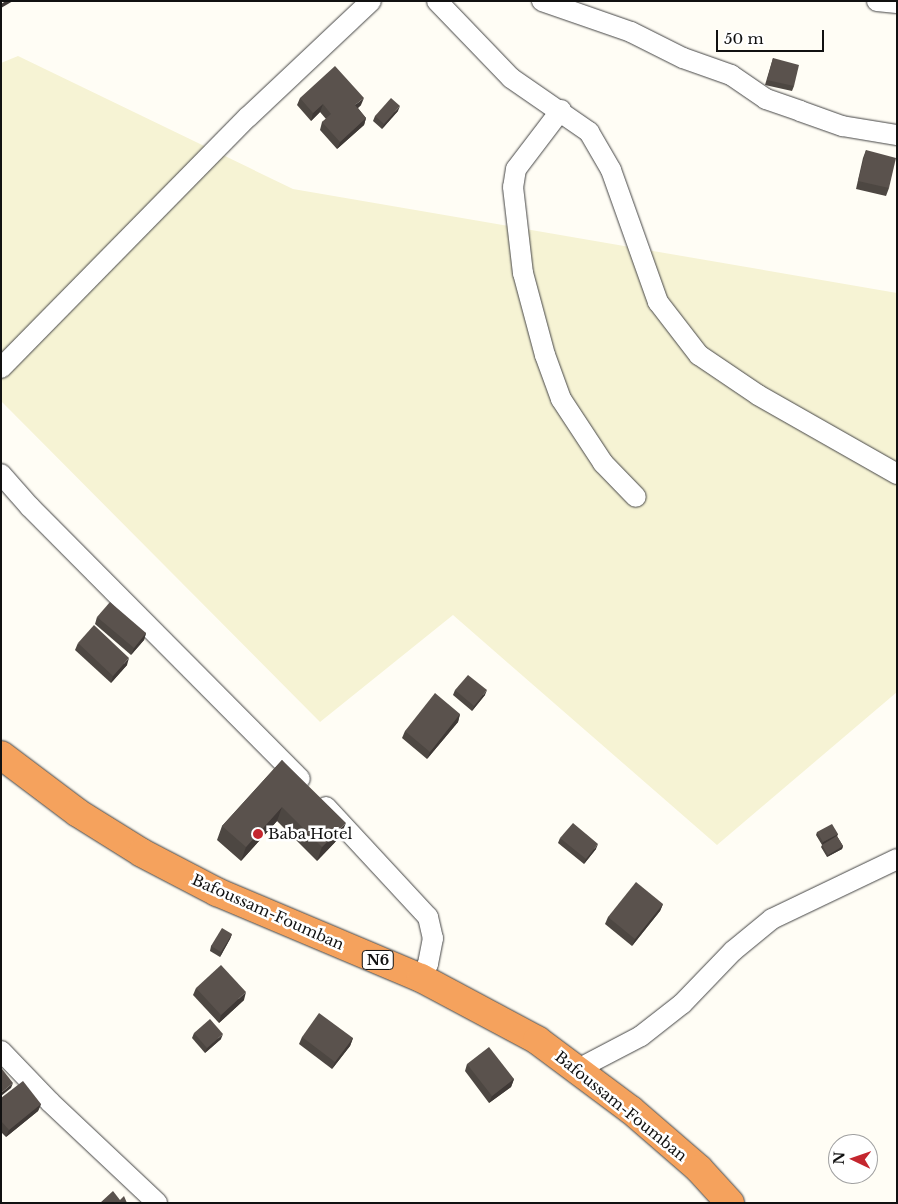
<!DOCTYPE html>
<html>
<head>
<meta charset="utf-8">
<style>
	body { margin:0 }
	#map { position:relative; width:898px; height:1204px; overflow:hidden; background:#fffdf5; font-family:"Libre Baskerville",serif }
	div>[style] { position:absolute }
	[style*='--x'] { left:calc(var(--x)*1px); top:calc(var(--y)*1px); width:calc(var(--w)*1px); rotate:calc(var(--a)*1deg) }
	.farmland>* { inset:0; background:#f6f3d4 }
	.roads { filter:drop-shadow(0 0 1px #444) drop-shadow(0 0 1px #444) }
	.minor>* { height:20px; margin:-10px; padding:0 10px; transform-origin:10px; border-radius:10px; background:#fff }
	.highway>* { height:28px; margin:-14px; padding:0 14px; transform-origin:14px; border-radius:14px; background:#f5a25d }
	.wall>* { inset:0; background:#4d4742 }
	.shaded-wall>* { inset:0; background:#3f3936 }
	.building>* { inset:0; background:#5a524d }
	.dots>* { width:14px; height:14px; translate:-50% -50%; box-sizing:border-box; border:2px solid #fff; border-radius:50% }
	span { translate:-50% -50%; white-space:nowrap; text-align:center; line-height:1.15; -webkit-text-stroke:5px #fff; paint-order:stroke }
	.shield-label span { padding:1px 4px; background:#fff; border:1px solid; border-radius:4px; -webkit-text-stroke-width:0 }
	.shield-label { font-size:14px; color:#111; font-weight:700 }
	.poi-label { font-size:15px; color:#111 }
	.left { translate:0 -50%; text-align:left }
	.street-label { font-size:15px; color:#111 }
	.frame { position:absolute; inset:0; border:2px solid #111; pointer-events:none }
	.north { position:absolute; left:828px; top:1134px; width:50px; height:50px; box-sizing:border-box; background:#fff; border:1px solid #a0a0a0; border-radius:50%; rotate:273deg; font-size:14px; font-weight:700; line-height:20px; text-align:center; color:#111 }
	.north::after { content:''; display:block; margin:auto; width:18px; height:22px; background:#c4262e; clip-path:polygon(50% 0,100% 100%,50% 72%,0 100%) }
	.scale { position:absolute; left:716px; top:30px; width:108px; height:22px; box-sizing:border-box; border:2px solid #111; border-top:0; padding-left:6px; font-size:15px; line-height:18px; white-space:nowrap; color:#111; -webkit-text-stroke:4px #fff; paint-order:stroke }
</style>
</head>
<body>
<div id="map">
	<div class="farmland">
		<i style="clip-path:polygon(18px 56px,293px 189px,897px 293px,897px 692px,717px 845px,453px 615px,320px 722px,1px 401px,1px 63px)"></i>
	</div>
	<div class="roads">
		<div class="minor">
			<i style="--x:437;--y:1;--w:107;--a:46.1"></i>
			<i style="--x:511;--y:78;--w:95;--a:34.7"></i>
			<i style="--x:589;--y:132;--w:44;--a:59.9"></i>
			<i style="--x:611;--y:170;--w:140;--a:70.4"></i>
			<i style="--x:658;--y:302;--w:67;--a:52.3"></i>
			<i style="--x:699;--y:355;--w:71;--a:34.1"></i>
			<i style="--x:758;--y:395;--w:160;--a:29.6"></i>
			<i style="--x:542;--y:1;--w:94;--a:19.2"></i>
			<i style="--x:631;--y:32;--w:58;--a:26.6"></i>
			<i style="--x:683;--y:58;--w:51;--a:19.5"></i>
			<i style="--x:731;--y:75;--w:42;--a:34.4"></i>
			<i style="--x:766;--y:99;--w:36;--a:19"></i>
			<i style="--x:800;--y:111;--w:45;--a:19.7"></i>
			<i style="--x:842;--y:126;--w:56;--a:9.3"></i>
			<i style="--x:877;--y:1;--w:20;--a:6"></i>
			<i style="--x:561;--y:110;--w:74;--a:127.3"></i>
			<i style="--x:516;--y:169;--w:18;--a:99"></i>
			<i style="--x:513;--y:187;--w:87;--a:83.4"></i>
			<i style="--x:523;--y:273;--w:85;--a:75"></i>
			<i style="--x:545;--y:355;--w:47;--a:70"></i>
			<i style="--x:561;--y:399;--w:77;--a:56.7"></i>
			<i style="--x:603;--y:463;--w:47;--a:45.9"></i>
			<i style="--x:1;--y:368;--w:352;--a:-45.5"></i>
			<i style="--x:248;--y:117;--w:169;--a:-43.3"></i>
			<i style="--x:1;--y:474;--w:44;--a:48.7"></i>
			<i style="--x:30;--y:507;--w:383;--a:45.2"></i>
			<i style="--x:326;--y:807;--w:150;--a:47.2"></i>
			<i style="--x:428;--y:917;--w:22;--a:77"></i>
			<i style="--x:433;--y:938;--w:26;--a:101"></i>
			<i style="--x:428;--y:964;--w:16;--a:117"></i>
			<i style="--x:1;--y:1051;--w:71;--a:46.1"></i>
			<i style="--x:50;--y:1102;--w:147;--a:43.3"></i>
			<i style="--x:578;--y:1069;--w:71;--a:-27.6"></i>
			<i style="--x:641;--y:1036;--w:52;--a:-38"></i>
			<i style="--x:682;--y:1004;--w:74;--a:-46.1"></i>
			<i style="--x:733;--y:951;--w:50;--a:-39.4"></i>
			<i style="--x:772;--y:919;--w:139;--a:-25.6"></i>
		</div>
		<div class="highway">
			<i style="--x:1;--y:755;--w:96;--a:37"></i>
			<i style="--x:78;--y:813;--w:75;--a:32"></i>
			<i style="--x:142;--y:853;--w:85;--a:27.5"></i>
			<i style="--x:217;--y:892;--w:221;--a:22.9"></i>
			<i style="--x:421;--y:978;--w:132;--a:28.1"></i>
			<i style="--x:537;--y:1040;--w:117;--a:36.7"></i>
			<i style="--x:631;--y:1110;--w:90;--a:40.9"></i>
			<i style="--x:699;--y:1169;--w:46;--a:47.6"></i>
		</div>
	</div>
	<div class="wall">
		<i style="clip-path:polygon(773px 58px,794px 86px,792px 91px,765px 85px)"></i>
		<i style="clip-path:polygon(300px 98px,361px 105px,358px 108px,366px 118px,364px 125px,337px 149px,320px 130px,322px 122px,326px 119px,320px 112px,311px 121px,297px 105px)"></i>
		<i style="clip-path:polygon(398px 111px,382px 129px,373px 121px,375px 116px)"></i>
		<i style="clip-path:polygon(866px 150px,889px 188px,886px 196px,856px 189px,863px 158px)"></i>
		<i style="clip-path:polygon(97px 617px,146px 633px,144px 640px,131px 655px,95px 624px)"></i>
		<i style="clip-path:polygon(78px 643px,127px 665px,111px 683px,75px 650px)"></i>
		<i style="clip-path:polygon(455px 690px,485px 695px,472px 711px,453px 695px)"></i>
		<i style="clip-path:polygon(460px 714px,458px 722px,427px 759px,402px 738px,405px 731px)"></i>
		<i style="clip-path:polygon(282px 760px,340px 837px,317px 861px,277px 821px,241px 861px,217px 840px,222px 826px)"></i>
		<i style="clip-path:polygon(817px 832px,838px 834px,837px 836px,843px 846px,842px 849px,827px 857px,821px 847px,822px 845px,816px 835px)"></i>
		<i style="clip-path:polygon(560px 838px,596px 849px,584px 864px,558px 843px)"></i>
		<i style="clip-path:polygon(663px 904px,660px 911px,632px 946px,605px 924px,608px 917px)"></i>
		<i style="clip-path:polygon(232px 934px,230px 939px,220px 957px,210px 951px,211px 946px)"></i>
		<i style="clip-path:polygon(196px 988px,244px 1000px,219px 1023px,193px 995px)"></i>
		<i style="clip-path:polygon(194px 1033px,221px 1039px,205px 1053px,192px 1038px)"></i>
		<i style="clip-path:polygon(302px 1037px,353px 1038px,350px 1046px,332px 1069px,299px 1044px)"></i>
		<i style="clip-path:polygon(467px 1064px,514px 1079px,511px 1087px,489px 1103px,465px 1071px)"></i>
		<i style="clip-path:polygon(1px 1098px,41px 1104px,38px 1111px,6px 1137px,1px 1132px)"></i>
	</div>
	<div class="shaded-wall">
		<i style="clip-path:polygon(6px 1px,13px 1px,1px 8px,1px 4px)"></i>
		<i style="clip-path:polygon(364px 98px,361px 105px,353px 112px,355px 105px)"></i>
		<i style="clip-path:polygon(323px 104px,320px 112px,311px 121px,313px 113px)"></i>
		<i style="clip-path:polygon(400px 106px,398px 111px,382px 129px,384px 124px)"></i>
		<i style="clip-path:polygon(366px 118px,364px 125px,337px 149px,340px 142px)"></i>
		<i style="clip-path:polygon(146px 633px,144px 640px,131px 655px,134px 648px)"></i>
		<i style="clip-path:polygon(129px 658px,127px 665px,111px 683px,113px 676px)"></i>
		<i style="clip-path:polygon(487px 690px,485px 695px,472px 711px,474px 706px)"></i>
		<i style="clip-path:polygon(460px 714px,458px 722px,427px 759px,430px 752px)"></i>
		<i style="clip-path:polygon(282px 807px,277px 821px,241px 861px,246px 847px)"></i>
		<i style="clip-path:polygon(346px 823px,340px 837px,317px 861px,322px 847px)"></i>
		<i style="clip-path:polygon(838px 834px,837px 836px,822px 845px,823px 842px)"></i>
		<i style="clip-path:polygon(598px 844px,596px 849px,584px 864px,586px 859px)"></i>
		<i style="clip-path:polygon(843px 846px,842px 849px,827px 857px,828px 855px)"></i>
		<i style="clip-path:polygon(663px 904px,660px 911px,632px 946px,635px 939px)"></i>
		<i style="clip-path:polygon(232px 934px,230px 939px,220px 957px,221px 952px)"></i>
		<i style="clip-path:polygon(246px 992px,244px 1000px,219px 1023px,221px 1015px)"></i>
		<i style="clip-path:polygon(223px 1034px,221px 1039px,205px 1053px,207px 1048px)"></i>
		<i style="clip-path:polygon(353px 1038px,350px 1046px,332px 1069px,335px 1062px)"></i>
		<i style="clip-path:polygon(514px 1079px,511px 1087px,489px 1103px,492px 1096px)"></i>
		<i style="clip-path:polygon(13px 1083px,11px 1088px,1px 1096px,1px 1093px)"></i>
		<i style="clip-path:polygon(41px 1104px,38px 1111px,6px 1137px,9px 1130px)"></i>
	</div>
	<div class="building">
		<i style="clip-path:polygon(773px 58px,799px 65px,794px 86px,767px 80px)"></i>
		<i style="clip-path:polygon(335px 66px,364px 98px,355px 105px,366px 118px,340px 142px,322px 122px,331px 114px,323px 104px,313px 113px,300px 98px)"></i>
		<i style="clip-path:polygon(391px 98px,400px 106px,384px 124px,375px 116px)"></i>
		<i style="clip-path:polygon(866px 150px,896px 158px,889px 188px,858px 181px)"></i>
		<i style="clip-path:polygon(110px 602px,146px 633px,134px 648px,97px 617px)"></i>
		<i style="clip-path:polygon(94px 625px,129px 658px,113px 676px,78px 643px)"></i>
		<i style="clip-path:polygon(468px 675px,487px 690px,474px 706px,455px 690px)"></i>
		<i style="clip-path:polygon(435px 693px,460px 714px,430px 752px,405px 731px)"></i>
		<i style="clip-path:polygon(282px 760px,346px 823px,322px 847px,282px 807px,246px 847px,222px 826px)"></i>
		<i style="clip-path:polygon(573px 823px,598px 844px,586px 859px,560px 838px)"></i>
		<i style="clip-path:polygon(832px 824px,838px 834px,823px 842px,817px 832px)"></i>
		<i style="clip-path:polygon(837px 836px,843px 846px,828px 855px,822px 845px)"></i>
		<i style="clip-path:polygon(636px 882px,663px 904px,635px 939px,608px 917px)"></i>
		<i style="clip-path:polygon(222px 928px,232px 934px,221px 952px,211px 946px)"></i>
		<i style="clip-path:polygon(221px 965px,246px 992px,221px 1015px,196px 988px)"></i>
		<i style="clip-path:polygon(319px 1013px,353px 1038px,335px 1062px,302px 1037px)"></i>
		<i style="clip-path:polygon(210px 1019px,223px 1034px,207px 1048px,194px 1033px)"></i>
		<i style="clip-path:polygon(489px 1047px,514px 1079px,492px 1096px,467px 1064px)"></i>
		<i style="clip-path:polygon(2px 1069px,13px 1083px,1px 1093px,1px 1070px)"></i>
		<i style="clip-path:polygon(23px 1081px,41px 1104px,9px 1130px,1px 1121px,1px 1098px)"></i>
		<i style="clip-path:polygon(113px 1191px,120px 1200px,124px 1196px,127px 1203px,100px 1203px)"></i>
	</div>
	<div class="dots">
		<i style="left:258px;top:834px;background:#c4262e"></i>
	</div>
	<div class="shield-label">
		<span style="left:378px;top:960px">N6</span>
	</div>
	<div class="poi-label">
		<span class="left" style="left:268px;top:834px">Baba Hotel</span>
	</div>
	<div class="street-label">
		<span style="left:268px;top:912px;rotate:24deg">Bafoussam-Foumban</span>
		<span style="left:621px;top:1106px;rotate:39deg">Bafoussam-Foumban</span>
	</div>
	<div class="frame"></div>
	<div class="north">N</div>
	<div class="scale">50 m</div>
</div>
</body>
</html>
